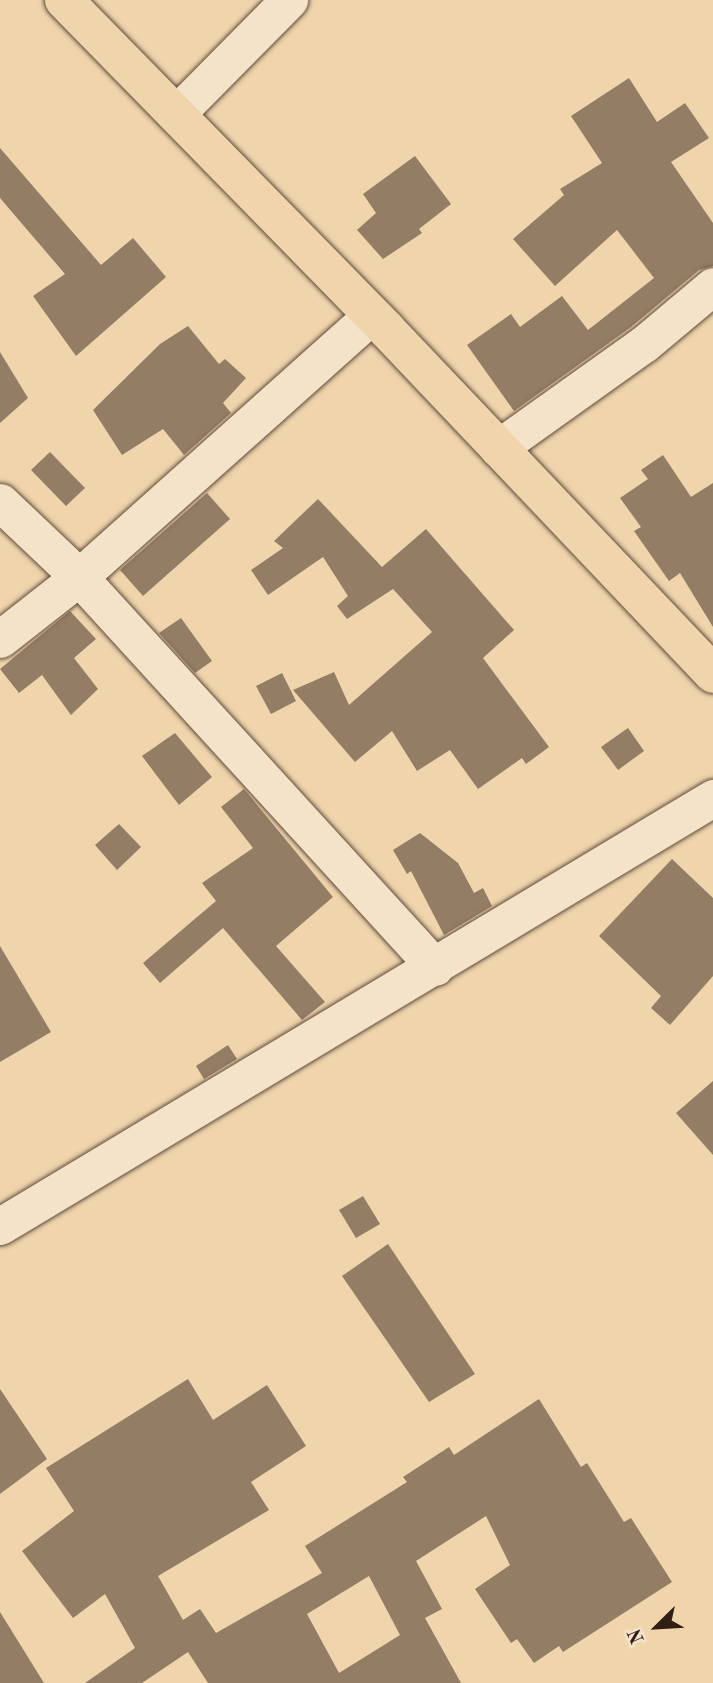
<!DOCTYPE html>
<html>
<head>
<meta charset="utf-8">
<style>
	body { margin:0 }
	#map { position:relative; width:713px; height:1683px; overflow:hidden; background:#efd4ac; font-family:"Old Standard TT",serif }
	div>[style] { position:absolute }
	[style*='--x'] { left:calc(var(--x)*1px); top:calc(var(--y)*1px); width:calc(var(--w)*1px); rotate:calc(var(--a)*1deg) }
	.building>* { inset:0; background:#937d64 }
	.roads { filter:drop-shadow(0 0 2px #604c3b) drop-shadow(0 0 2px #604c3b) }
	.minor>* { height:37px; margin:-18.5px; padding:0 18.5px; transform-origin:18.5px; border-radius:18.5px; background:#f5e3c9 }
	.highway>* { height:38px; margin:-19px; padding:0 19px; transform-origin:19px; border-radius:19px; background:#efd4ac }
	span { translate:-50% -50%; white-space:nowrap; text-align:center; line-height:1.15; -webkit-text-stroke:7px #f5e3c9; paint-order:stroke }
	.north { position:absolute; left:622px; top:1592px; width:70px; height:70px; -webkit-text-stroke:5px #f5e3c9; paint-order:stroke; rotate:246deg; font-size:19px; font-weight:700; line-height:28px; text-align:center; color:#301e15 }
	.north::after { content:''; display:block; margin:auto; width:24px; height:32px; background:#301e15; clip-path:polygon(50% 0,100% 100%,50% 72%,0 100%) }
</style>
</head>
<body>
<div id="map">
	<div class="building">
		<i style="clip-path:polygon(629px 78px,657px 122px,685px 103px,709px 138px,671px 162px,713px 223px,713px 266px,699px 270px,631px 327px,514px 411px,467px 345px,511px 314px,520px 327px,562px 296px,588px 330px,654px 278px,617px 230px,555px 286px,513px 239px,564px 195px,560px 189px,602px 163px,571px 116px)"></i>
		<i style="clip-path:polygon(0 148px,101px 265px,133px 238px,166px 277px,76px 356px,33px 296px,65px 274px,0 198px)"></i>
		<i style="clip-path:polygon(415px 156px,451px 204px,419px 229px,422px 233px,383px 259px,357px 230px,376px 213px,363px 194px)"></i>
		<i style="clip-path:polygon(188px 326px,219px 364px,225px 359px,246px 378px,223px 403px,231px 413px,184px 455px,163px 429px,122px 455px,93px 410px,160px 344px)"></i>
		<i style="clip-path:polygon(0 352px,28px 398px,0 423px)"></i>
		<i style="clip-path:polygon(50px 452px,85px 488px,66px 506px,31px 470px)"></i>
		<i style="clip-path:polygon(663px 455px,691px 497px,713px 483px,713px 627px,680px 573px,669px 581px,634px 531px,641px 527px,620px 498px,648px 479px,641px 470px)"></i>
		<i style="clip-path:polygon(207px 493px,230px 519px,143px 596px,120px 570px)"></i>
		<i style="clip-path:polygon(318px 499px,382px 567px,426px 529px,514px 630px,483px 658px,549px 747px,526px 764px,522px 758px,478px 789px,450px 750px,417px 771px,392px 731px,355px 762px,293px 690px,334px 672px,349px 705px,432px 632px,393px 589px,347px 619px,337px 606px,348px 596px,323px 557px,268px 595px,251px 570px,283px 548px,274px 541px)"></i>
		<i style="clip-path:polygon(70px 611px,96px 639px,74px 658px,98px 689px,71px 715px,42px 675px,19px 693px,0 669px)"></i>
		<i style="clip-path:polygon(181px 618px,212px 661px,195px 673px,159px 633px)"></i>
		<i style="clip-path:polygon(282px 673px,296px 701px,271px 714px,256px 686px)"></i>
		<i style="clip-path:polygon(628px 728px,644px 751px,618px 770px,601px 747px)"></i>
		<i style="clip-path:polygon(175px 733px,212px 777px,179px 805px,142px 756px)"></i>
		<i style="clip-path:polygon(244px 789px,333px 897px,276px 946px,325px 1002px,302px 1020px,223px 928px,160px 983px,143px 963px,216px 901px,202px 883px,253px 848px,221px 807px)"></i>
		<i style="clip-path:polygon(119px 824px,141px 847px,117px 870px,95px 845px)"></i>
		<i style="clip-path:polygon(420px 833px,458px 863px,474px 893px,483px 888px,492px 906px,444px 935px,411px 871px,407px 874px,393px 850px)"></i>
		<i style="clip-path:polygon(672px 859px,713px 898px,713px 976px,670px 1025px,651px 1008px,661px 996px,599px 936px)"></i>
		<i style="clip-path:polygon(0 946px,51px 1032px,0 1062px)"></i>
		<i style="clip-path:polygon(228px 1045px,237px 1059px,204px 1079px,196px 1066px)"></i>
		<i style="clip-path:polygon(713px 1081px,713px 1155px,676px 1113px)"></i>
		<i style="clip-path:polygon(363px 1196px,380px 1224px,356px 1238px,339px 1210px)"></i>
		<i style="clip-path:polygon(388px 1244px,475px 1374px,429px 1402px,342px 1276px)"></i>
		<i style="clip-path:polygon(evenodd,188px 1379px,213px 1420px,267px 1385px,306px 1446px,251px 1482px,269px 1510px,158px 1576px,183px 1620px,200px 1609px,216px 1633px,322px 1573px,305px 1546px,407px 1482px,403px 1477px,449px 1447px,454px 1455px,539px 1399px,581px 1467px,587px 1463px,624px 1522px,631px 1518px,672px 1582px,563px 1652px,559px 1646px,534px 1663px,517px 1639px,511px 1643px,475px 1589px,510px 1565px,486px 1516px,416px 1561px,442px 1609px,425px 1618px,461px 1683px,208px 1683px,188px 1652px,142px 1683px,85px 1683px,135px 1648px,105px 1594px,73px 1618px,22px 1551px,74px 1511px,46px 1468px,188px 1379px,369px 1576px,400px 1635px,339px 1673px,307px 1614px,369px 1576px)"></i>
		<i style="clip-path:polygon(0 1389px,47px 1459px,0 1494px)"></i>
		<i style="clip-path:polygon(0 1612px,44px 1683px,0 1683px)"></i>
	</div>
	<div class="roads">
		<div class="minor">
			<i style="--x:176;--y:114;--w:161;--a:-45.3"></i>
			<i style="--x:498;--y:448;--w:179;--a:-35.5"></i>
			<i style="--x:644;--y:344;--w:90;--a:-40"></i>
			<i style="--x:0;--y:502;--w:109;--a:43.5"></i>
			<i style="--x:79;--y:577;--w:528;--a:47.61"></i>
			<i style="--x:0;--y:639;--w:100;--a:-38.1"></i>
			<i style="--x:79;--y:577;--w:393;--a:-41.8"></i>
			<i style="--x:0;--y:1226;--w:832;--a:-30.98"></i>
		</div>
		<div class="highway">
			<i style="--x:64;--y:0;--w:462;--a:45.6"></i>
			<i style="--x:387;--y:330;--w:474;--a:46.5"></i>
		</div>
	</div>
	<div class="north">N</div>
</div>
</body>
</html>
